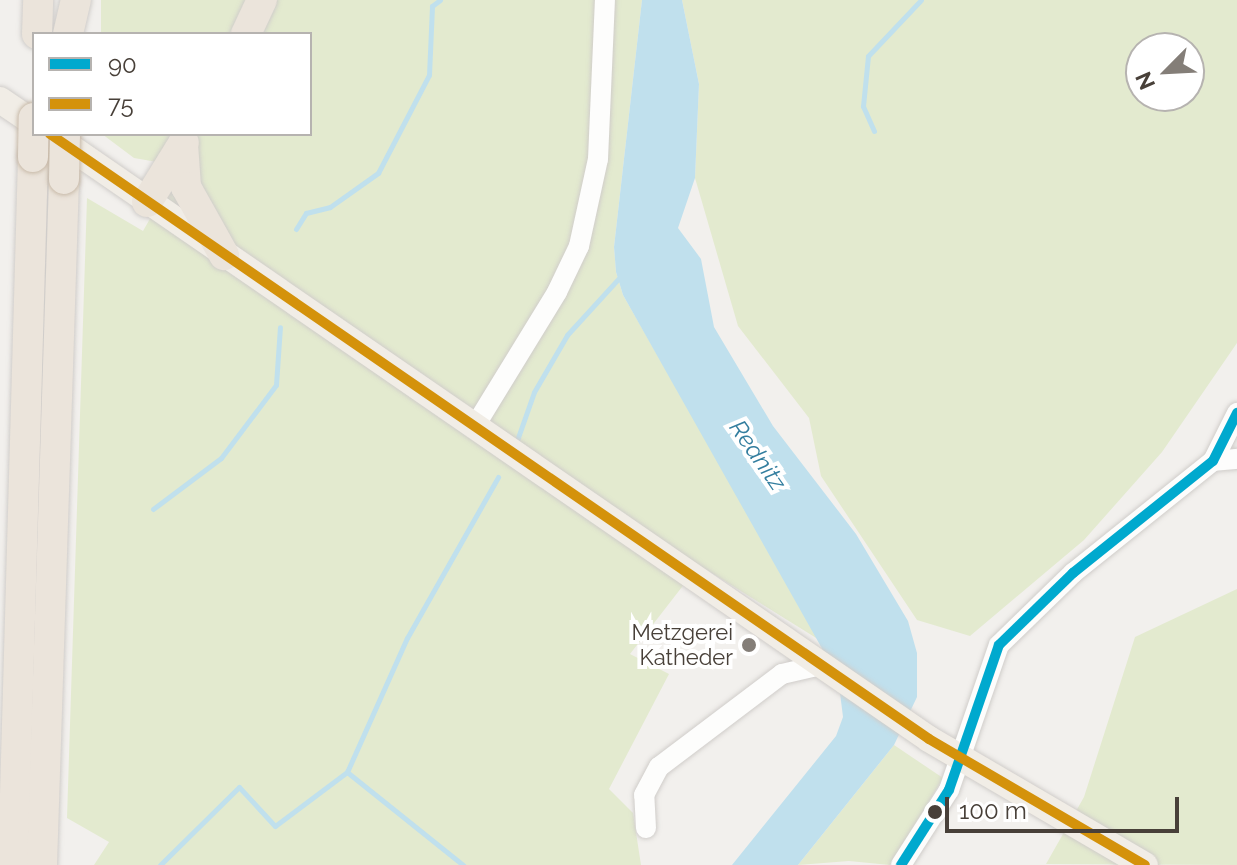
<!DOCTYPE html>
<html>
<head>
<meta charset="utf-8">
<style>
	body { margin:0 }
	#map { position:relative; width:1237px; height:865px; overflow:hidden; background:#f2f0ed; font-family:Raleway,sans-serif }
	div>[style] { position:absolute }
	[style*='--x'] { left:calc(var(--x)*1px); top:calc(var(--y)*1px); width:calc(var(--w)*1px); rotate:calc(var(--a)*1deg) }
	.green>* { inset:0; background:#e3eacf }
	.water>* { inset:0; background:#c0e0ed }
	.stream>* { height:5px; margin:-2.5px; padding:0 2.5px; transform-origin:2.5px; border-radius:2.5px; background:#c0e0ed }
	.roads { filter:drop-shadow(0 0 2px #d0cdca) drop-shadow(0 0 2px #d0cdca) }
	.minor>* { height:20px; margin:-10px; padding:0 10px; transform-origin:10px; border-radius:10px; background:#fdfdfc }
	.major>* { height:26px; margin:-13px; padding:0 13px; transform-origin:13px; border-radius:13px; background:#f1ede6 }
	.highway>* { height:30px; margin:-15px; padding:0 15px; transform-origin:15px; border-radius:15px; background:#ebe4db }
	.bridges { filter:drop-shadow(0 0 2px #c8baa9) drop-shadow(0 0 2px #c8baa9) }
	.highway-bridge>* { height:30px; margin:-15px; padding:0 15px; transform-origin:15px; border-radius:15px; background:#ebe4db }
	.bus-1>* { height:10px; margin:-5px; padding:0 5px; transform-origin:5px; border-radius:5px; background:#00a9ce }
	.bus-2>* { height:10px; margin:-5px; padding:0 5px; transform-origin:5px; border-radius:5px; background:#d4920b }
	.dots>* { width:22px; height:22px; translate:-50% -50%; box-sizing:border-box; border:4px solid #fff; border-radius:50% }
	span { translate:-50% -50%; white-space:nowrap; text-align:center; line-height:1.15; -webkit-text-stroke:8px #fff; paint-order:stroke }
	.poi-label { font-size:22px; color:#484039 }
	.right { translate:-100% -50%; text-align:right }
	.water-label { font-size:24px; color:#337e9f; font-style:italic }
	.legend { position:absolute; left:32px; top:32px; width:280px; height:104px; box-sizing:border-box; background:#fff; border:2px solid #b6b3b0; margin:0; padding:10px 14px; list-style:none; font-size:24px; color:#484039 }
	.legend li { display:flex; align-items:center; gap:16px; height:40px }
	.legend b { width:40px; border:2px solid #b6b3b0 }
	.north { position:absolute; left:1125px; top:32px; width:80px; height:80px; box-sizing:border-box; background:#fff; border:2px solid #b6b3b0; border-radius:50%; rotate:246deg; font-size:22px; font-weight:700; line-height:32px; text-align:center; color:#484039 }
	.north::after { content:''; display:block; margin:auto; width:28px; height:36px; background:#847e78; clip-path:polygon(50% 0,100% 100%,50% 72%,0 100%) }
	.scale { position:absolute; left:945px; top:797px; width:234px; height:36px; box-sizing:border-box; border:4px solid #484039; border-top:0; padding-left:10px; font-size:24px; line-height:28px; white-space:nowrap; color:#484039; -webkit-text-stroke:6px #fff; paint-order:stroke }
</style>
</head>
<body>
<div id="map">
	<div class="green">
		<i style="clip-path:polygon(101px 0,642px 0,614px 247px,616px 272px,623px 295px,821px 641px,699px 565px,630px 654px,669px 674px,609px 789px,633px 813px,641px 865px,94px 865px,109px 842px,67px 818px,87px 198px,143px 231px,180px 166px,134px 158px,102px 134px,310px 134px,310px 34px,101px 34px)"></i>
		<i style="clip-path:polygon(evenodd,682px 0,1237px 0,1237px 343px,1162px 452px,1084px 540px,970px 636px,917px 620px,821px 476px,809px 418px,738px 326px,695px 178px,699px 84px,682px 0,1141px 48px,1189px 48px,1189px 96px,1141px 96px,1141px 48px)"></i>
		<i style="clip-path:polygon(1237px 589px,1237px 865px,1046px 864px,1084px 797px,1135px 637px)"></i>
		<i style="clip-path:polygon(894px 745px,943px 778px,890px 865px,849px 861px,798px 865px)"></i>
	</div>
	<div class="water">
		<i style="clip-path:polygon(642px 0,682px 0,699px 84px,695px 178px,678px 228px,701px 259px,714px 327px,773px 426px,856px 534px,908px 621px,917px 653px,917px 697px,894px 745px,798px 865px,732px 865px,836px 736px,843px 717px,838px 677px,623px 295px,616px 272px,614px 247px)"></i>
	</div>
	<div class="stream">
		<i style="--x:874;--y:131;--w:27;--a:-114"></i>
		<i style="--x:863;--y:106;--w:50;--a:-84.3"></i>
		<i style="--x:868;--y:56;--w:77;--a:-46.6"></i>
		<i style="--x:296;--y:229;--w:19;--a:-58"></i>
		<i style="--x:306;--y:213;--w:25;--a:-14"></i>
		<i style="--x:330;--y:207;--w:59;--a:-35.3"></i>
		<i style="--x:378;--y:173;--w:110;--a:-62.5"></i>
		<i style="--x:429;--y:75;--w:69;--a:-87.5"></i>
		<i style="--x:432;--y:6;--w:10;--a:-37"></i>
		<i style="--x:515;--y:446;--w:57;--a:-70.6"></i>
		<i style="--x:534;--y:392;--w:66;--a:-59.9"></i>
		<i style="--x:567;--y:335;--w:79;--a:-47.6"></i>
		<i style="--x:153;--y:509;--w:85;--a:-36.9"></i>
		<i style="--x:221;--y:458;--w:91;--a:-53"></i>
		<i style="--x:276;--y:385;--w:58;--a:-86.1"></i>
		<i style="--x:347;--y:772;--w:149;--a:38.7"></i>
		<i style="--x:160;--y:865;--w:111;--a:-44.6"></i>
		<i style="--x:239;--y:787;--w:53;--a:47.3"></i>
		<i style="--x:275;--y:826;--w:90;--a:-36.9"></i>
		<i style="--x:347;--y:772;--w:147;--a:-65.9"></i>
		<i style="--x:407;--y:638;--w:185;--a:-60.5"></i>
	</div>
	<div class="roads">
		<div class="minor">
			<i style="--x:475;--y:426;--w:157;--a:-58.5"></i>
			<i style="--x:557;--y:292;--w:51;--a:-64.4"></i>
			<i style="--x:579;--y:246;--w:89;--a:-77.7"></i>
			<i style="--x:598;--y:159;--w:159;--a:-87.5"></i>
			<i style="--x:1213;--y:461;--w:24;--a:-5"></i>
			<i style="--x:646;--y:828;--w:33;--a:-93"></i>
			<i style="--x:644;--y:795;--w:32;--a:-62"></i>
			<i style="--x:659;--y:767;--w:154;--a:-37.1"></i>
			<i style="--x:782;--y:674;--w:40;--a:-13"></i>
			<i style="--x:901;--y:865;--w:89;--a:-57.4"></i>
			<i style="--x:949;--y:790;--w:153;--a:-71"></i>
			<i style="--x:999;--y:645;--w:103;--a:-44.2"></i>
			<i style="--x:1073;--y:573;--w:179;--a:-38.7"></i>
			<i style="--x:1213;--y:461;--w:54;--a:-63.4"></i>
		</div>
		<div class="major">
			<i style="--x:0;--y:100;--w:41;--a:34.1"></i>
			<i style="--x:51;--y:134;--w:1066;--a:34.57"></i>
			<i style="--x:929;--y:739;--w:250;--a:30.3"></i>
		</div>
		<div class="highway">
			<i style="--x:37;--y:34;--w:34;--a:-88"></i>
			<i style="--x:68;--y:34;--w:35;--a:-77"></i>
			<i style="--x:246;--y:34;--w:38;--a:-65"></i>
			<i style="--x:183;--y:144;--w:43;--a:86"></i>
			<i style="--x:186;--y:187;--w:78;--a:60.8"></i>
			<i style="--x:147;--y:202;--w:70;--a:-58.3"></i>
			<i style="--x:13;--y:865;--w:708;--a:-88.38"></i>
			<i style="--x:42;--y:865;--w:686;--a:-88.16"></i>
		</div>
	</div>
	<div class="bridges">
		<div class="highway-bridge">
			<i style="--x:33;--y:157;--w:39;--a:-89"></i>
			<i style="--x:64;--y:179;--w:45;--a:-88.7"></i>
		</div>
	</div>
	<div class="bus-1">
		<i style="--x:901;--y:865;--w:89;--a:-57.4"></i>
		<i style="--x:949;--y:790;--w:153;--a:-71"></i>
		<i style="--x:999;--y:645;--w:103;--a:-44.2"></i>
		<i style="--x:1073;--y:573;--w:179;--a:-38.7"></i>
		<i style="--x:1213;--y:461;--w:54;--a:-63.4"></i>
	</div>
	<div class="bus-2">
		<i style="--x:50;--y:134;--w:1067;--a:34.54"></i>
		<i style="--x:929;--y:739;--w:250;--a:30.3"></i>
	</div>
	<div class="dots">
		<i style="left:749px;top:645px;background:#847e78"></i>
		<i style="left:935px;top:812px;background:#484039"></i>
	</div>
	<div class="poi-label">
		<span class="right" style="left:733px;top:645px">Metzgerei<br>Katheder</span>
	</div>
	<div class="water-label">
		<span style="left:758px;top:455px;rotate:55deg">Rednitz</span>
	</div>
	<ul class="legend">
	<li><b style="height:10px;background:#00a9ce"></b>90</li>
	<li><b style="height:10px;background:#d4920b"></b>75</li>
	</ul>
	<div class="north">N</div>
	<div class="scale">100 m</div>
</div>
</body>
</html>
